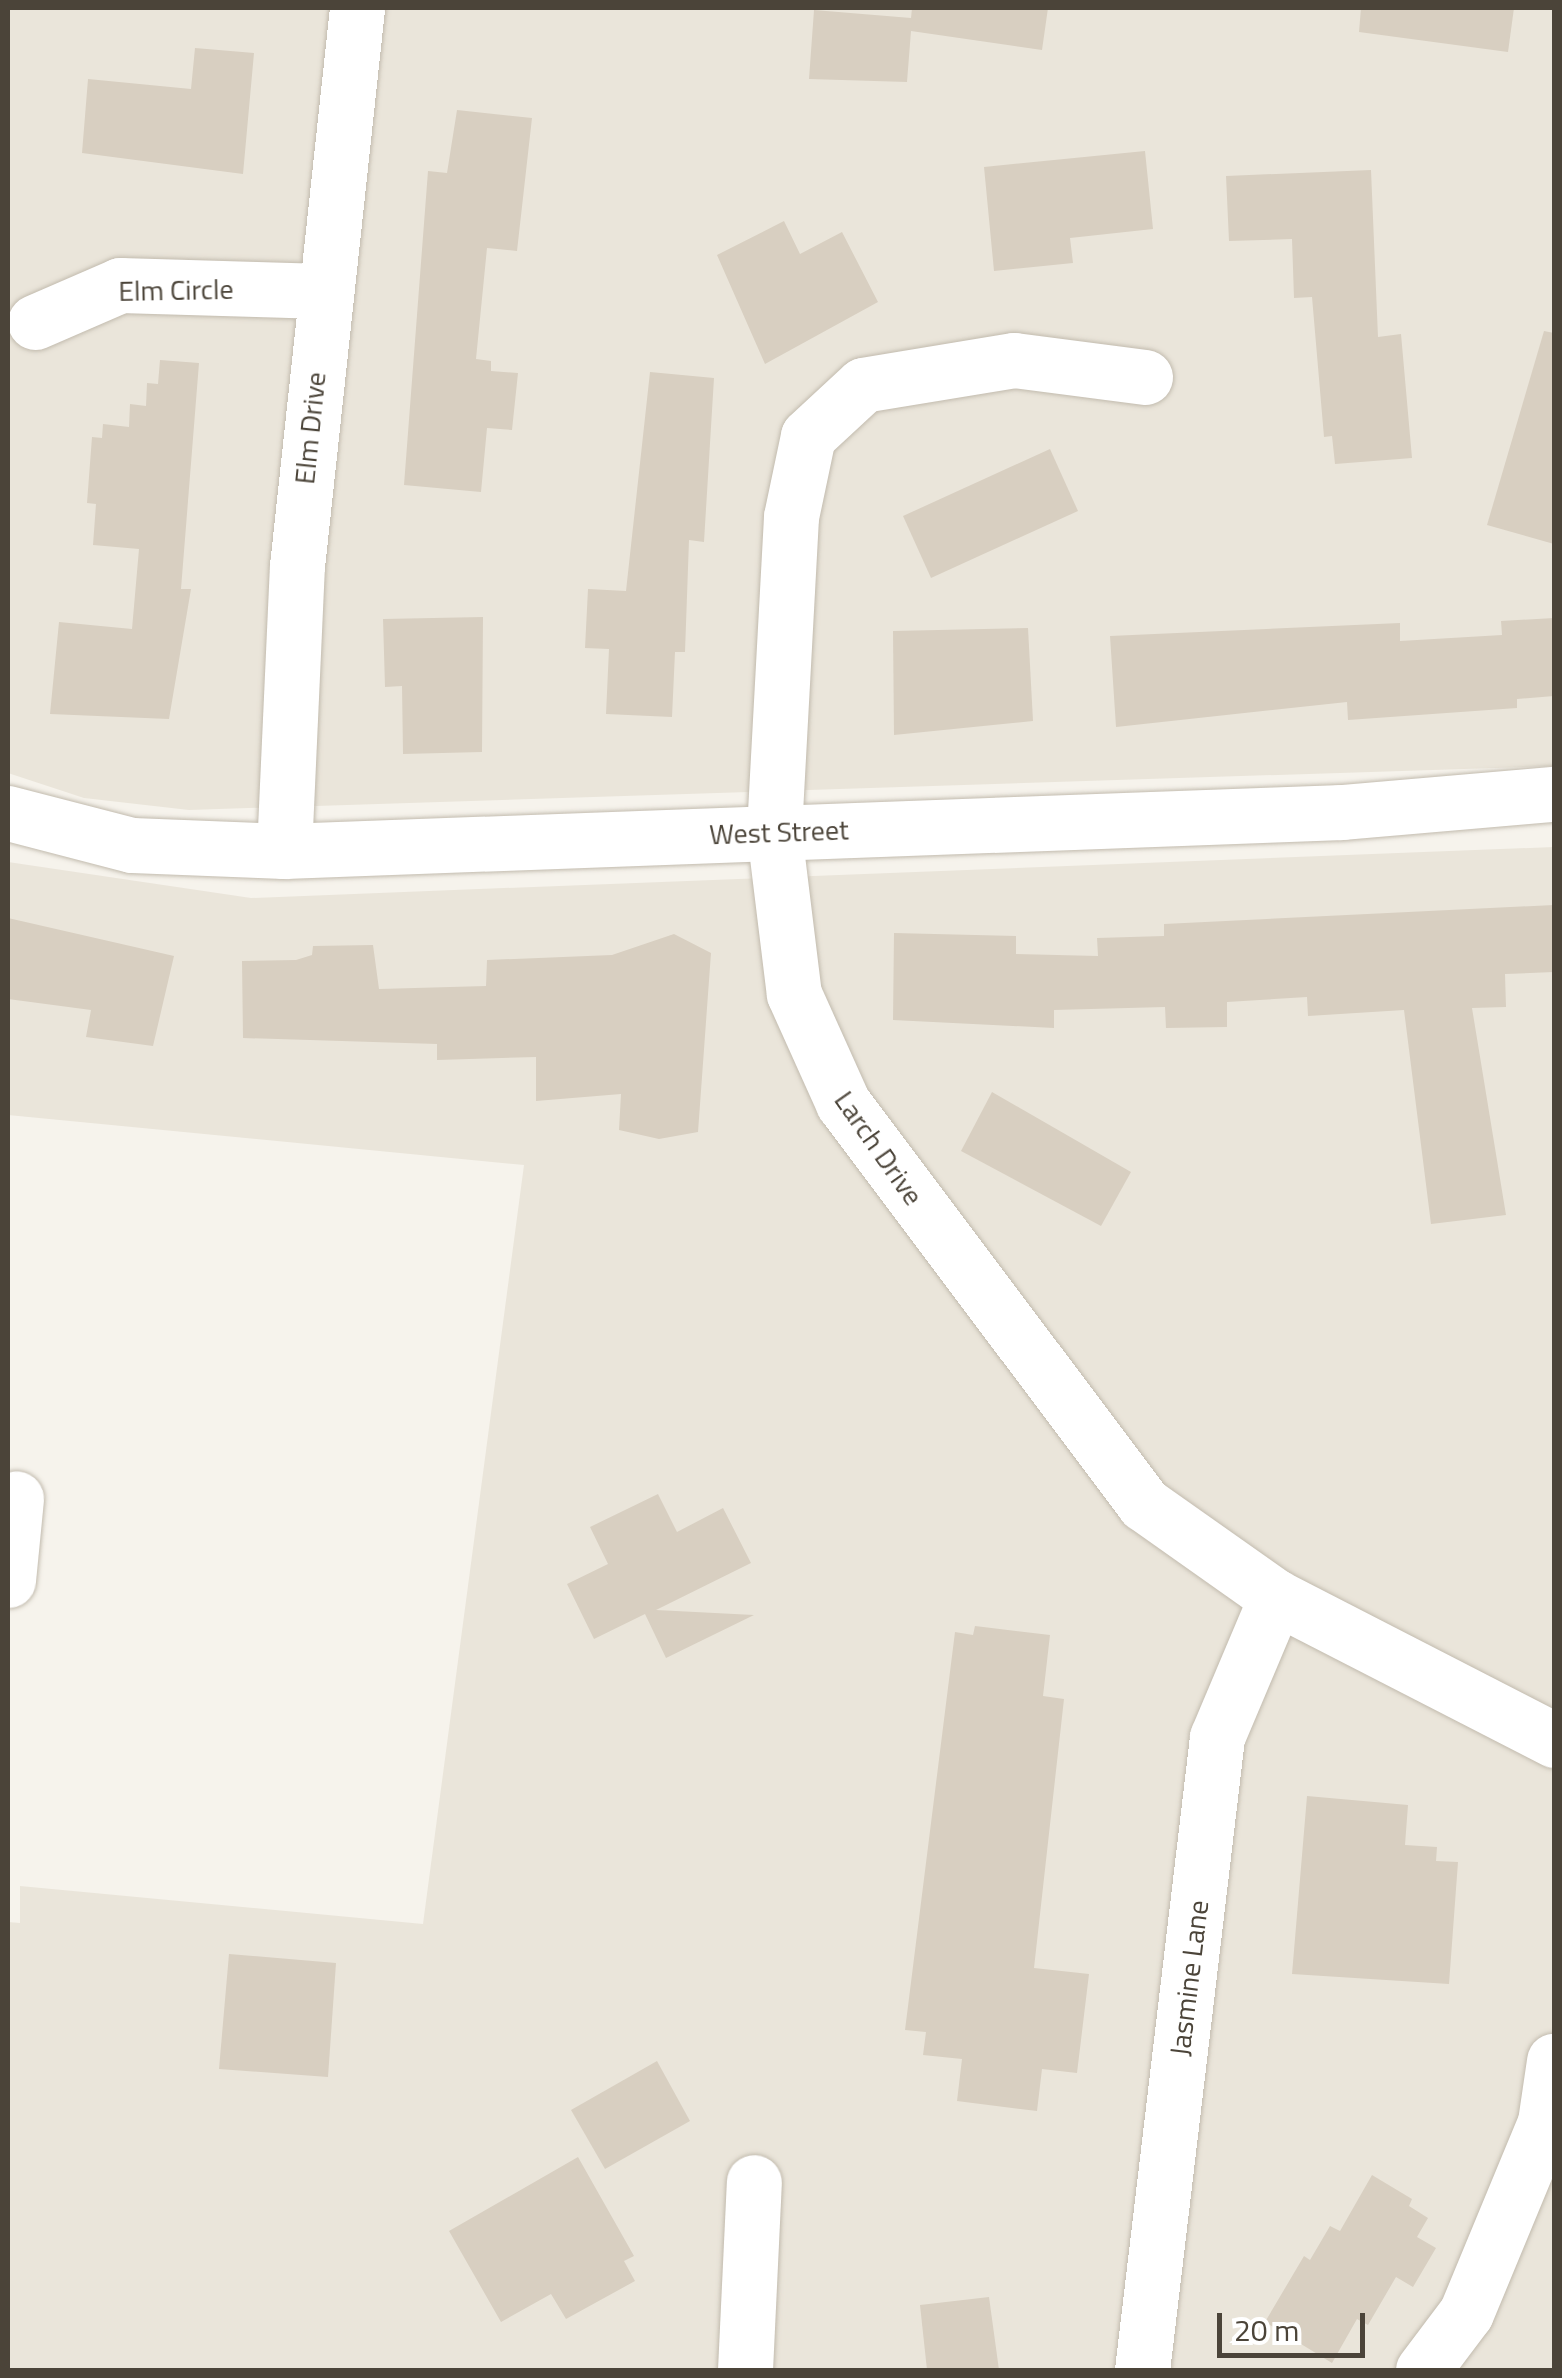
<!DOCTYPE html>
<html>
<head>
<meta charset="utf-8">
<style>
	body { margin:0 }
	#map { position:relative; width:1562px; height:2378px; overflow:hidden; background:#f6f3ec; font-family:"Titillium Web",sans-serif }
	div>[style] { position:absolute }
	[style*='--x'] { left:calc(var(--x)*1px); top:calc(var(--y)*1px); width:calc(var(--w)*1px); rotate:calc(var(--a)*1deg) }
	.residential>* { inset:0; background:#eae5da }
	.building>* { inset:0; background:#d8cfc1 }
	.roads { filter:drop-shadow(0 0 2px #c2bbae) drop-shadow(0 0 2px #c2bbae) }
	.minor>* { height:55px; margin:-27.5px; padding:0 27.5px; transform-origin:27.5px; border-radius:27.5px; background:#fff }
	span { translate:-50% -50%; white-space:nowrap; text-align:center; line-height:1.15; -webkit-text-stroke:8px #fff; paint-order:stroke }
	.street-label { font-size:28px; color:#4b4439 }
	.frame { position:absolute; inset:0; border:10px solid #4b4439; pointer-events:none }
	.scale { position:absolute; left:1217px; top:2313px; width:148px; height:45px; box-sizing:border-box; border:5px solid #4b4439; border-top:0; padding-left:12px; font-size:30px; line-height:35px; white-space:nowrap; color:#4b4439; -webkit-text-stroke:8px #fff; paint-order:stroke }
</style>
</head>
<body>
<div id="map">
	<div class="residential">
		<i style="clip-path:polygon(8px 8px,1554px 8px,1554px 766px,189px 810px,84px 798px,8px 773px)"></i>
		<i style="clip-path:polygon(1554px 847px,1554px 2370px,8px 2370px,8px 1922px,20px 1923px,20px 1886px,423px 1924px,524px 1165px,8px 1115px,8px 862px,251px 898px)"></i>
	</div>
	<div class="building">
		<i style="clip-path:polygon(912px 8px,1048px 8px,1042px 50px,911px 31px,907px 82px,809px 79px,814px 10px,911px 18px)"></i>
		<i style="clip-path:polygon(1361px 8px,1514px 8px,1508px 52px,1359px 32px)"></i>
		<i style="clip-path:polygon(195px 48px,254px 53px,243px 174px,82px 153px,88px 79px,191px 89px)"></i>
		<i style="clip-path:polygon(457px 110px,532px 118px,517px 251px,487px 248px,476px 359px,491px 361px,491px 371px,518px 373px,512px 430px,487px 428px,481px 492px,404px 485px,428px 171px,447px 173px)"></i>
		<i style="clip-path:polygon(1145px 151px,1153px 229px,1070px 238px,1073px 263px,994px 271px,984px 167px)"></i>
		<i style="clip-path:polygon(1371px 170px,1378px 337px,1401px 334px,1412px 458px,1335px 464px,1332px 436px,1324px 437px,1312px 297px,1294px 298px,1292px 239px,1229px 241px,1226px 176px)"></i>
		<i style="clip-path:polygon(784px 221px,800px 254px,842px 232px,878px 302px,765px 364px,717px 255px)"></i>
		<i style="clip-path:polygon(1544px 331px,1554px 333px,1554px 544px,1487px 525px)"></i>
		<i style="clip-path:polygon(160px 360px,199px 363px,181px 589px,191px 589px,169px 719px,50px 714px,59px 622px,132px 629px,139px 549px,93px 545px,96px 504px,87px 503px,92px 437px,102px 438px,103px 424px,129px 427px,130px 404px,146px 406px,147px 383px,158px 384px)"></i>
		<i style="clip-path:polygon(650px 372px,714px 378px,704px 542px,689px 540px,685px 652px,675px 652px,672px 717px,606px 714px,609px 649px,585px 648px,588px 589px,626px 591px)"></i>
		<i style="clip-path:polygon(1050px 449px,1078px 511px,931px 578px,903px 516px)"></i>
		<i style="clip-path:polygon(483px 617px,482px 752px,403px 754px,402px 686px,385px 687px,383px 619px)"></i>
		<i style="clip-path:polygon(1554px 618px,1554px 696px,1517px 699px,1517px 708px,1348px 720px,1347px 702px,1116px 727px,1110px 636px,1400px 623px,1400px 641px,1502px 635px,1501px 621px)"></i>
		<i style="clip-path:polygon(1028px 628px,1033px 721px,894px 735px,893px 631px)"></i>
		<i style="clip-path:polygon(1554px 905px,1554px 972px,1505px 974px,1506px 1007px,1472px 1008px,1506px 1215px,1431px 1224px,1404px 1010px,1308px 1016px,1307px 997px,1227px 1002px,1227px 1027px,1166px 1028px,1165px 1007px,1054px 1010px,1054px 1028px,893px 1020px,894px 933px,1016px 936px,1016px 954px,1098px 956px,1097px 938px,1164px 936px,1164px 924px)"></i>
		<i style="clip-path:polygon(8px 918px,174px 956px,153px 1046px,86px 1037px,91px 1010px,8px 999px)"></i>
		<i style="clip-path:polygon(674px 934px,711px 953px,698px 1132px,659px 1139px,619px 1130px,621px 1094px,536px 1101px,536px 1057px,437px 1060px,437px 1044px,243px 1038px,242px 961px,296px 960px,312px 955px,313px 946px,373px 945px,379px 989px,486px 986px,487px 960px,612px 955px)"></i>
		<i style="clip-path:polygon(992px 1092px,1131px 1172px,1101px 1226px,961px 1151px)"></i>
		<i style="clip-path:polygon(658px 1494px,677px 1532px,723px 1508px,751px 1563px,656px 1610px,754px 1615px,666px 1658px,645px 1614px,594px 1639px,567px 1584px,608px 1564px,590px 1527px)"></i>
		<i style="clip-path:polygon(975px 1626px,1050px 1635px,1043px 1696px,1064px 1699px,1034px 1968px,1089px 1974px,1077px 2073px,1042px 2069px,1037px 2111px,957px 2101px,962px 2059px,923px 2055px,926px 2032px,905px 2030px,955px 1632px,973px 1635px)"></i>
		<i style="clip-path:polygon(1307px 1796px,1408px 1805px,1405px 1845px,1437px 1847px,1436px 1861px,1458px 1862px,1449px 1984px,1292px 1974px)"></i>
		<i style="clip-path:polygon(229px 1954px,336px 1963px,328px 2077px,219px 2069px)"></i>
		<i style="clip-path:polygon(657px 2061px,690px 2121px,605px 2169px,571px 2110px)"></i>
		<i style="clip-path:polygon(578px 2157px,634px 2256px,624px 2261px,635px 2281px,566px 2319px,551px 2294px,501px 2322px,449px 2231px)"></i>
		<i style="clip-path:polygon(1372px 2175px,1412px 2199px,1409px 2206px,1428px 2218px,1417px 2237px,1436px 2248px,1413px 2287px,1396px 2277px,1368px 2325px,1357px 2319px,1332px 2363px,1265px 2322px,1304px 2256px,1310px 2260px,1330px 2226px,1340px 2231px)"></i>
		<i style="clip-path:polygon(989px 2297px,999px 2370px,927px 2370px,920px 2305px)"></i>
	</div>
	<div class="roads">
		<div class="minor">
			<i style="--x:35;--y:322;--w:93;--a:-23.5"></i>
			<i style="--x:120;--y:285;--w:204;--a:1.7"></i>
			<i style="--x:1145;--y:377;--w:132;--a:-172.6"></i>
			<i style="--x:1014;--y:360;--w:153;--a:170.6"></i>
			<i style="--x:863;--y:385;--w:75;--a:137.2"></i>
			<i style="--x:808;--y:436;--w:83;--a:101.9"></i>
			<i style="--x:791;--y:517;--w:315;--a:93.1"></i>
			<i style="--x:774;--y:832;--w:163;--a:83"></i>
			<i style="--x:794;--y:994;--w:120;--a:65.8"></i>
			<i style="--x:843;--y:1103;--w:501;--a:53.11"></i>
			<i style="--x:1144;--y:1504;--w:161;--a:35.2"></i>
			<i style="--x:1276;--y:1597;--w:313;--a:27.2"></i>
			<i style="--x:8;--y:813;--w:128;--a:14.5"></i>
			<i style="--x:132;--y:845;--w:152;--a:2.3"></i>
			<i style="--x:284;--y:851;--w:1059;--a:-2.11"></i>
			<i style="--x:1342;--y:812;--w:213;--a:-4.9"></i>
			<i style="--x:284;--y:851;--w:285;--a:-87.4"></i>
			<i style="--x:297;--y:566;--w:561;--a:-83.86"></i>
			<i style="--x:8;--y:1580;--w:82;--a:-84.4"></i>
			<i style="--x:745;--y:2370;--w:188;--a:-87.3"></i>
			<i style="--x:1142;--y:2370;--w:637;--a:-83.24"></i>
			<i style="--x:1217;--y:1737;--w:152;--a:-67.1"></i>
			<i style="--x:1423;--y:2370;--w:71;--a:-53"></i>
			<i style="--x:1466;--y:2313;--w:207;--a:-67.5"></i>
			<i style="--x:1545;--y:2122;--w:62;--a:-81.6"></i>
		</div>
	</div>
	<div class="street-label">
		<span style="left:176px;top:290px;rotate:-1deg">Elm Circle</span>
		<span style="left:310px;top:428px;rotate:-84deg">Elm Drive</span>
		<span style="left:779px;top:832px;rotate:-2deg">West Street</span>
		<span style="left:879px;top:1148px;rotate:55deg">Larch Drive</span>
		<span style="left:1189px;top:1978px;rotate:-83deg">Jasmine Lane</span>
	</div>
	<div class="frame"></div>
	<div class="scale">20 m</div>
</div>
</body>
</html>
